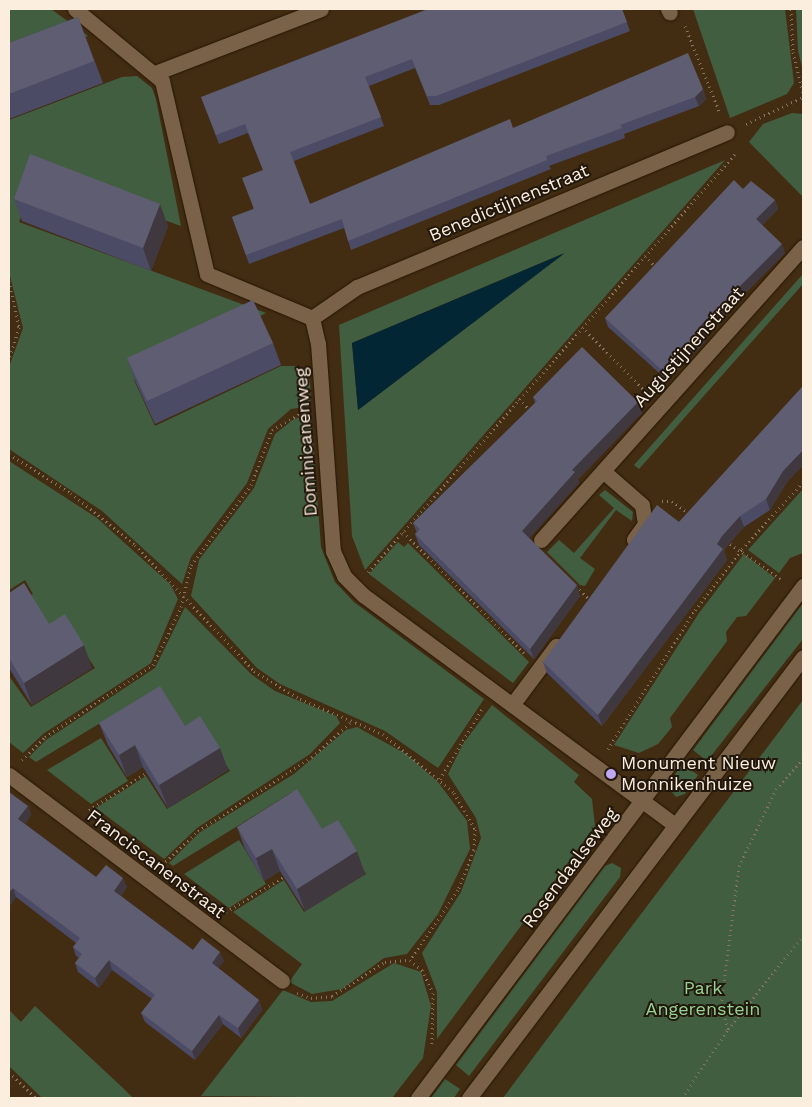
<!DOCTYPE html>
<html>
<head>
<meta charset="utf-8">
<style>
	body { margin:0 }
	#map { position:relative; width:812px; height:1107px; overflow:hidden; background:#422d13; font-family:"Work Sans",sans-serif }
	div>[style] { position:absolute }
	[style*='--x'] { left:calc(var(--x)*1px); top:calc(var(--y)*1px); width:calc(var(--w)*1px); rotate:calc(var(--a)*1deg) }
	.green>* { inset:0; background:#425e40 }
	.water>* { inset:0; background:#032635 }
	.path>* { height:3px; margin-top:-1.5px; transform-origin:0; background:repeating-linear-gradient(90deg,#87755e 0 1px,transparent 0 5px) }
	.roads { filter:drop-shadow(0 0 1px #281500) drop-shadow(0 0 1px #281500) }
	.minor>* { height:15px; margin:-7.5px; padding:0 7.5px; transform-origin:7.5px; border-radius:7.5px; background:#796247 }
	.wall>* { inset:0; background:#4c4b65 }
	.shaded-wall>* { inset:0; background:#40383f }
	.building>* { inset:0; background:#5f5d72 }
	.dots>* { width:14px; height:14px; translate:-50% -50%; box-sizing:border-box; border:2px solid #21170c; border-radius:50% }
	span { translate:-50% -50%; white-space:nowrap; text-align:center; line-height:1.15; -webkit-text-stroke:4px #21170c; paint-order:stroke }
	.street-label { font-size:18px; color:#fbeede }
	.poi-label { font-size:18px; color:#fbeede }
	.left { translate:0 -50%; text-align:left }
	.park-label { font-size:18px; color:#97d392 }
	.frame { position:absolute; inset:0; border:10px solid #fbeede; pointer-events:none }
</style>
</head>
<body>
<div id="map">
	<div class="green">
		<i style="clip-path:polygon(9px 9px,51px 9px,88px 36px,9px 66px)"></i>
		<i style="clip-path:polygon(693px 9px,785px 9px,794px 83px,787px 94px,730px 118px)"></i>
		<i style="clip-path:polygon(796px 9px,803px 9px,803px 71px,798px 51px)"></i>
		<i style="clip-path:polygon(137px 76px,152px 88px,156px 99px,181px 226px,38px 175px,19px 222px,266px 313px,134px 380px,155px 426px,281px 366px,298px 366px,310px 380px,311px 406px,291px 409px,268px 429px,247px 483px,191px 557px,182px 584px,102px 511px,9px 449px,9px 367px,23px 328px,9px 272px,9px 120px,122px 77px)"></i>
		<i style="clip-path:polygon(792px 113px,803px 114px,803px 197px,749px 142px,763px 124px)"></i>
		<i style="clip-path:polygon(evenodd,725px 160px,365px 570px,352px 536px,339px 325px,725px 160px,562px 254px,562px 255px,358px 410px,352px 343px,562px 254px)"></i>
		<i style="clip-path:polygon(803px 274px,803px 284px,639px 469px,634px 465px)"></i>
		<i style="clip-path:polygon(311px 414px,321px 547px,335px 582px,354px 602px,484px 699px,438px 768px,385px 731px,280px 684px,257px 668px,191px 596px,199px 560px,254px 488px,275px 434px,294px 419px)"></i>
		<i style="clip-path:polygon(9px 461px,97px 518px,170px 584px,178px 599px,151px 663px,43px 734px,23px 753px,9px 742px,9px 676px,31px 707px,95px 668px,73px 634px,59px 643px,29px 596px,33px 594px,25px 580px,9px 590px)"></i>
		<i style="clip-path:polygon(803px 489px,803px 553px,790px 558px,779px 573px,748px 550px)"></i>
		<i style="clip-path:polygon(605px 490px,633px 512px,632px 521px,616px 510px,580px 558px,595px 569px,585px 586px,580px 585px,547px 552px,559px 540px,574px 553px,614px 508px,599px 495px)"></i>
		<i style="clip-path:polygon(398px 542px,404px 547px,408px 543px,529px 662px,513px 683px,369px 574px)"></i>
		<i style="clip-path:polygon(744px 554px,775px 578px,746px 616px,737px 617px,726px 632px,727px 641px,670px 718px,672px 727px,658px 744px,639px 753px,614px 745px,699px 613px)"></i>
		<i style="clip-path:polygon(803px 603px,803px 639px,707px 761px,693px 750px)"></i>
		<i style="clip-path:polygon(185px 607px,251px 674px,275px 691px,336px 716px,340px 723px,310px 754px,197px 828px,164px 859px,96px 808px,146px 776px,167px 809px,230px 771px,209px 737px,194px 746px,158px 688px,36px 762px,29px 757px,46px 740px,155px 668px)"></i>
		<i style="clip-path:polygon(803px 700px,803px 1098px,503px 1098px,610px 955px)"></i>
		<i style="clip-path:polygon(492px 705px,579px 775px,574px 782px,592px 799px,595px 826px,437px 1039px,437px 992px,422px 953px,461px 892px,481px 838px,476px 818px,448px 774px,463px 744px)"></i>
		<i style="clip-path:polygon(357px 727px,406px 754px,438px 782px,467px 821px,470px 849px,438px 914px,407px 954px,384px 958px,342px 989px,312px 994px,289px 982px,302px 964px,233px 912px,284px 880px,304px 912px,366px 874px,346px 841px,330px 850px,292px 792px,173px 866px,169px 863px,199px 833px,294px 774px,346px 730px)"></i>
		<i style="clip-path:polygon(101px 738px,128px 781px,91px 804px,47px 770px)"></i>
		<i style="clip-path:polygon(682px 764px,698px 775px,685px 794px,676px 797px,667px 786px)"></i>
		<i style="clip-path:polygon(239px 840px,266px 884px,229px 908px,184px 874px)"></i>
		<i style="clip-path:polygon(612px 863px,621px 868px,620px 877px,469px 1076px,456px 1065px,605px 866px)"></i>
		<i style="clip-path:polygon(394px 963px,421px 972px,431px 1006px,423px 1058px,392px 1098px,201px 1096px,283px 990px,311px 1002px,332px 1001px)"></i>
		<i style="clip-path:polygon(35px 1006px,123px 1088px,133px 1098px,42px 1098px,9px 1066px,9px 1010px,21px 1022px)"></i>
		<i style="clip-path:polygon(445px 1079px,460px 1089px,454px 1098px,431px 1098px)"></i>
	</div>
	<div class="water">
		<i style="clip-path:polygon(565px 253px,358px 410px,352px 343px)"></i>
	</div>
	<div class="path">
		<i style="--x:791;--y:9;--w:43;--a:87.3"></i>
		<i style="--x:793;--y:52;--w:42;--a:76.3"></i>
		<i style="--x:685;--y:26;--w:94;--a:68.1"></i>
		<i style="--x:746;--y:124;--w:63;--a:-25.3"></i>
		<i style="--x:645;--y:256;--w:17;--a:45"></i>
		<i style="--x:9;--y:281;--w:47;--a:77.7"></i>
		<i style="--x:19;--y:327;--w:34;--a:107"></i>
		<i style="--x:582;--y:327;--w:91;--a:45.4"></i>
		<i style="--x:519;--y:399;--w:17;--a:45"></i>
		<i style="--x:9;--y:454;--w:73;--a:32.2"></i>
		<i style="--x:71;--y:493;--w:82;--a:39.1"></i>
		<i style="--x:135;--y:545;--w:173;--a:46.6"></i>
		<i style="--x:254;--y:671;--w:54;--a:31.3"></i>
		<i style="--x:300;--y:699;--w:90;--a:22.9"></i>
		<i style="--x:383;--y:734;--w:92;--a:39.7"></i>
		<i style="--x:454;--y:793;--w:42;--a:59.7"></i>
		<i style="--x:475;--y:829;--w:21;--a:93"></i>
		<i style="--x:474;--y:850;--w:43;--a:111.8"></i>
		<i style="--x:458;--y:890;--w:85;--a:124.4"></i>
		<i style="--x:662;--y:501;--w:10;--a:0"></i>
		<i style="--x:672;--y:501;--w:24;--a:36"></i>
		<i style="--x:403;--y:532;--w:171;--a:45"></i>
		<i style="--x:726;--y:541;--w:68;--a:34.9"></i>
		<i style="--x:368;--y:572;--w:556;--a:-48.72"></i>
		<i style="--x:576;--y:586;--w:20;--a:45"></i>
		<i style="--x:608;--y:749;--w:164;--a:-58"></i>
		<i style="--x:695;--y:610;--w:77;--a:-52.4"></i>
		<i style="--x:742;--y:549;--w:91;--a:-47.7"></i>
		<i style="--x:22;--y:760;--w:33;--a:-45"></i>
		<i style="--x:45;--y:737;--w:130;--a:-33.7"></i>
		<i style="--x:153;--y:665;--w:64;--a:-64.2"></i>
		<i style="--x:181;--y:607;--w:43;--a:-76.6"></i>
		<i style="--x:191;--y:565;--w:100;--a:-53.1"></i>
		<i style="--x:251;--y:485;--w:59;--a:-69.1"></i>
		<i style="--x:272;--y:430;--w:36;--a:-30"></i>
		<i style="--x:440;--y:779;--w:82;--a:-59"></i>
		<i style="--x:89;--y:810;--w:70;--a:-32.8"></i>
		<i style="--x:162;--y:865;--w:50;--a:-43.4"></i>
		<i style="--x:198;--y:831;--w:136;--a:-33"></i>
		<i style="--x:312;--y:757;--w:55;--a:-42.1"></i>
		<i style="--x:226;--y:912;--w:69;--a:-31.4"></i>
		<i style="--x:297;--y:993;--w:15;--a:20"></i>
		<i style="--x:311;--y:998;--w:21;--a:-5"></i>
		<i style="--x:332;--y:996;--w:63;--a:-32.7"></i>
		<i style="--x:385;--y:962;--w:25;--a:-5"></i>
		<i style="--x:410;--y:960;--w:16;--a:40"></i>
		<i style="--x:422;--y:970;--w:25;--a:64"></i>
		<i style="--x:433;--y:993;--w:51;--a:91.1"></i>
		<i style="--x:728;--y:1029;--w:25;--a:-106"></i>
		<i style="--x:721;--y:1005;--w:140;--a:-82.6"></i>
		<i style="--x:739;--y:866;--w:85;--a:-64.3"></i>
		<i style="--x:776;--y:789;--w:40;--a:-48"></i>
		<i style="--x:9;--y:1072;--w:37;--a:44"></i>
		<i style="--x:682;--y:1098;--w:83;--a:-56.3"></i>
		<i style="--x:728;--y:1029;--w:119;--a:-51.1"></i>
	</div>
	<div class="roads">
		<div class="minor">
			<i style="--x:75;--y:9;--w:113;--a:39.6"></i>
			<i style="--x:162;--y:81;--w:198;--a:76.9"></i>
			<i style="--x:207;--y:274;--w:114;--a:22.7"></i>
			<i style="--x:312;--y:318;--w:26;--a:77"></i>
			<i style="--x:318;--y:343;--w:209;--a:85.9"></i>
			<i style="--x:333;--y:551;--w:27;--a:66"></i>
			<i style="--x:344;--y:576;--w:27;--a:45"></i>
			<i style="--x:363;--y:595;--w:386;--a:36.4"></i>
			<i style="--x:668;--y:9;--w:4;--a:63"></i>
			<i style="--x:155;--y:73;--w:178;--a:-21.1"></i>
			<i style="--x:312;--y:318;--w:55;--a:-34.6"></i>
			<i style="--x:357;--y:287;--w:401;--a:-22.7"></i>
			<i style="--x:603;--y:471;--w:52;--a:41.1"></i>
			<i style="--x:642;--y:505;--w:19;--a:81"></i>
			<i style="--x:645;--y:524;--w:19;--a:126"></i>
			<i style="--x:541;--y:540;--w:393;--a:-48.2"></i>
			<i style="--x:512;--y:705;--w:74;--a:-53.3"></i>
			<i style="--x:9;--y:775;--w:342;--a:37"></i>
			<i style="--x:418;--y:1098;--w:641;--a:-53.06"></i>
			<i style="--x:469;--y:1098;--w:553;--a:-52.86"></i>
		</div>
	</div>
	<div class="wall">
		<i style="clip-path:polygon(622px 9px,630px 31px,439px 105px,430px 105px,415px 68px,369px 86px,384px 126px,294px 161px,310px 204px,513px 128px,703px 89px,706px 99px,699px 106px,624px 134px,625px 138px,549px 166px,551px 169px,351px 250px,344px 228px,249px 264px,232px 217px,253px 209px,263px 170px,248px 133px,219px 144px,201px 97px)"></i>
		<i style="clip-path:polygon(78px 17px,103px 83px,9px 119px,9px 43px)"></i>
		<i style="clip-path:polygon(743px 189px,775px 200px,778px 209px,762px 225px,785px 253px,703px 335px,706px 341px,667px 380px,608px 327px,605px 318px)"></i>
		<i style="clip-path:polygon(14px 199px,168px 226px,151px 271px,22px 221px)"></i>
		<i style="clip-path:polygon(273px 343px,281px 365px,155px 424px,135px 381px,127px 358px)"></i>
		<i style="clip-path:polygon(803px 386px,803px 465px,787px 482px,770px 510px,744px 527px,726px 547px,724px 551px,727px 560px,602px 726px,547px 673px,543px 662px,679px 522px)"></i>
		<i style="clip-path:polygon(533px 397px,638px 402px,642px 413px,578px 479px,579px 483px,529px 538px,580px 596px,534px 659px,419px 545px,415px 534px,417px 533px,413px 523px,535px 403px)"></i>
		<i style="clip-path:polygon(9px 593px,49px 624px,92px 668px,32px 705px,9px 668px)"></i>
		<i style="clip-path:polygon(99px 723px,185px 726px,220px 748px,228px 770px,168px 808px,143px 767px,127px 777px,108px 745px)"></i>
		<i style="clip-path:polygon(28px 806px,31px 815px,25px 824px,96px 877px,127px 887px,121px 896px,193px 950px,224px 961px,218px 968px,259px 1000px,262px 1010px,241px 1038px,223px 1024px,195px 1060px,145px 1022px,141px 1013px,152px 999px,112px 970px,99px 988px,78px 972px,75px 963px,79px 958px,76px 956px,73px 947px,76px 943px,16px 897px,9px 907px)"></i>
		<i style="clip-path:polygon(237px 827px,322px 829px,365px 874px,305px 911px,280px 871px,264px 881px,245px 849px)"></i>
	</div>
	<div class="shaded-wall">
		<i style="clip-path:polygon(703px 89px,706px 99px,699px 106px,695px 97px)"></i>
		<i style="clip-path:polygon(775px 200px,778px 209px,759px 228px,756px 219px)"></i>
		<i style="clip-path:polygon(160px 204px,168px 226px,151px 271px,143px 248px)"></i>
		<i style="clip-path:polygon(782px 244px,785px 253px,703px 335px,706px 341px,667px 380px,664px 372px,698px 328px)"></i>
		<i style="clip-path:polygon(638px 402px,642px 413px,578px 479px,579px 483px,526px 542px,522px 531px,572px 470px)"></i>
		<i style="clip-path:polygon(803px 450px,803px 465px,787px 482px,770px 510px,766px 499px,783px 471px)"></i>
		<i style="clip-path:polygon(740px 516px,744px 527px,726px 547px,724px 551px,727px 560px,602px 726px,598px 715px,722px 536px)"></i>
		<i style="clip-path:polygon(577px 585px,580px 596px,534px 659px,530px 649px)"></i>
		<i style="clip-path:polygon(84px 645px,92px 668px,32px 705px,24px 683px)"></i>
		<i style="clip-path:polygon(135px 745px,143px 767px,127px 777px,119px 755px)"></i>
		<i style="clip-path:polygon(220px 748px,228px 770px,168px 808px,159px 785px)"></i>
		<i style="clip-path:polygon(28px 806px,31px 815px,22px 828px,18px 819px)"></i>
		<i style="clip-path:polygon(272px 849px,280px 871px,264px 881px,256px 858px)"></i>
		<i style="clip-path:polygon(357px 851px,365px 874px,305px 911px,297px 889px)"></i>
		<i style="clip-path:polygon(123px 878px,127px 887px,118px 900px,114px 891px)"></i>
		<i style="clip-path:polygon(13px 888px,16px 897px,9px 907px,9px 893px)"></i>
		<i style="clip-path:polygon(220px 952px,224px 961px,215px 973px,212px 963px)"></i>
		<i style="clip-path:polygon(109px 960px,112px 970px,99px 988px,95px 978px)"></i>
		<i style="clip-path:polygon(259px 1000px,262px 1010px,241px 1038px,238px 1028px)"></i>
		<i style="clip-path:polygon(219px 1015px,223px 1024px,195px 1060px,192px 1051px)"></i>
	</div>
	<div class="building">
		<i style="clip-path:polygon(428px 9px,622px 9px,627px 22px,436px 96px,427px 96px,412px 59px,365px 77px,381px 117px,290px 152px,310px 204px,510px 119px,513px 128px,688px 53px,703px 89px,695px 97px,620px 125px,622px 128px,546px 156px,547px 160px,348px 241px,342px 219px,246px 255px,232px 217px,254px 209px,242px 178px,263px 170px,245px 124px,216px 135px,201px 97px)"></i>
		<i style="clip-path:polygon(78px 17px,94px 61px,9px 94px,9px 43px)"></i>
		<i style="clip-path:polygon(30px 154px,160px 204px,143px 248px,14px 199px)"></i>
		<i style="clip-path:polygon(734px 180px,743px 189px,751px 181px,775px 200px,756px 219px,782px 244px,698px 328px,702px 332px,664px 372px,605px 318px)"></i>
		<i style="clip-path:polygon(253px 300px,273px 343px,147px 401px,127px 358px)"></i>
		<i style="clip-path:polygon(582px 347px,638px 402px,572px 470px,575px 472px,522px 531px,577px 585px,530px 649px,415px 534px,420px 529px,413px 523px,537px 401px,533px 397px)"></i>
		<i style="clip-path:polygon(803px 386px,803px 450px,783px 471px,766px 499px,740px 516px,722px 536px,717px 544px,723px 549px,598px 715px,543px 662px,657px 505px,679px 522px)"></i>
		<i style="clip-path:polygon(24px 583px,49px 624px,65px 614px,84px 645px,24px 683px,9px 658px,9px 593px)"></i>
		<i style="clip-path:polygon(160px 686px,185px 726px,200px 716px,220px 748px,159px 785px,135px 745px,119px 755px,99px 723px)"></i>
		<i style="clip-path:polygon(297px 789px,322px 829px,338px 820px,357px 851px,297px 889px,272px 849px,256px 858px,237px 827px)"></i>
		<i style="clip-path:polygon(9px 792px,28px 806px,18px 819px,96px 877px,106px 865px,123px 878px,114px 891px,193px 950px,202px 938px,220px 952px,212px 963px,259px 1000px,238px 1028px,219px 1015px,192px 1051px,141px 1013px,155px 995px,109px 960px,95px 978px,75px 963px,82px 954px,73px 947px,80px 938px,13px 888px,9px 893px)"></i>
	</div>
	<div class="dots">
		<i style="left:611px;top:774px;background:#c1a8f3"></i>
	</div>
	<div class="street-label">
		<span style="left:509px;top:203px;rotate:-23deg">Benedictijnenstraat</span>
		<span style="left:689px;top:347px;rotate:-48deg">Augustijnenstraat</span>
		<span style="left:306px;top:442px;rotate:-94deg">Dominicanenweg</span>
		<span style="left:156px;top:864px;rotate:37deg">Franciscanenstraat</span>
		<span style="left:570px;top:868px;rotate:-53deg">Rosendaalseweg</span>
	</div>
	<div class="poi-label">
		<span class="left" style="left:621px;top:774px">Monument Nieuw<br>Monnikenhuize</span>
	</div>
	<div class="park-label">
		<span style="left:703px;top:999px">Park<br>Angerenstein</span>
	</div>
	<div class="frame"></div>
</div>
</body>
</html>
